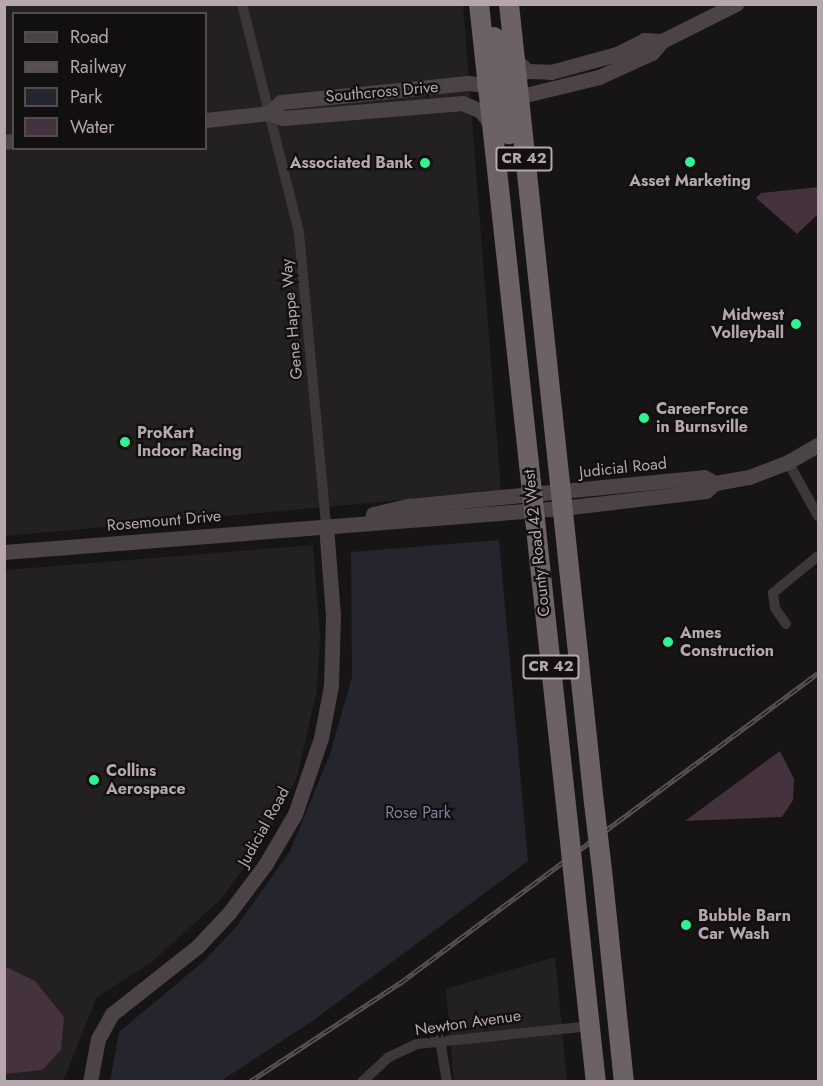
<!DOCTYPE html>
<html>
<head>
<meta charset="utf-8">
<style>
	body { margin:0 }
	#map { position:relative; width:823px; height:1086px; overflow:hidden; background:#161415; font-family:Jost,sans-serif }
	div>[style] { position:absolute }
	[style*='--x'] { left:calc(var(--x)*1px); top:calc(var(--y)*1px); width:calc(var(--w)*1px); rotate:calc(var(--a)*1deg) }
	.built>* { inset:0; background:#232021 }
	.green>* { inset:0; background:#25252e }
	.water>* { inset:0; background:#44323f }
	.street>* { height:10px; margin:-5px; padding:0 5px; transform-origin:5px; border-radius:5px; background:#3d3739 }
	.secondary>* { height:15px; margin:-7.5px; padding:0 7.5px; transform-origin:7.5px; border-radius:7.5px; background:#4b4347 }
	.highway>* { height:20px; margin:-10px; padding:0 10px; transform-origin:10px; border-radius:10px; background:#6c6166 }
	.rail>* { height:5px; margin-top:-2.5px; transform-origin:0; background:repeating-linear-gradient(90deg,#110f10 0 9px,#585054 0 18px); box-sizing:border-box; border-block:2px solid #585054 }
	.highway-bridge>* { height:20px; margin:-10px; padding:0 10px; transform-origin:10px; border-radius:10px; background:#6c6166 }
	.dots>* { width:16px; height:16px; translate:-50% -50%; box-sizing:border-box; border:3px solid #110f10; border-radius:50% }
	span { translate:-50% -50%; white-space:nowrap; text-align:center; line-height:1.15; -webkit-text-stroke:4.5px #110f10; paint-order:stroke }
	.shield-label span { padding:2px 4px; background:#110f10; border:2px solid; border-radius:4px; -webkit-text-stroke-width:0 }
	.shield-label { font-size:15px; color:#b6a6ae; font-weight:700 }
	.street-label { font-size:16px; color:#b6a6ae }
	.poi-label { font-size:16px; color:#b6a6ae; font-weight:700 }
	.right { translate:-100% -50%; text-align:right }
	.left { translate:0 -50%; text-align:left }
	.park-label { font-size:16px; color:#7d81a1 }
	.frame { position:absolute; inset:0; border:6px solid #b6a6ae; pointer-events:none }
	.legend { position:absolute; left:12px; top:12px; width:195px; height:138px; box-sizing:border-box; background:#110f10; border:2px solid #534b4f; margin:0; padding:8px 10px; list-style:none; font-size:18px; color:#b6a6ae }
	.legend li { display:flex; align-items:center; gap:12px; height:30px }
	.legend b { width:30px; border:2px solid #534b4f }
</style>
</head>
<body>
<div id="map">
	<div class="built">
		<i style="clip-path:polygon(evenodd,5px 5px,463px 5px,501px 491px,5px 536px,5px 5px,14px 14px,206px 14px,206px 148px,14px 148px,14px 14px)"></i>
		<i style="clip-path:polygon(313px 545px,320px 636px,317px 690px,297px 777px,270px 832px,222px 898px,152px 962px,97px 997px,63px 1081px,5px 1082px,5px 570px)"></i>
		<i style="clip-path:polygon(555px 957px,567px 1081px,454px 1081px,446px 989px)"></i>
	</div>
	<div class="green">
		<i style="clip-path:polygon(499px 540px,528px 861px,314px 1020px,221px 1081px,110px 1081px,119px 1032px,203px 962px,237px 926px,290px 851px,330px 754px,352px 677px,351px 552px)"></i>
	</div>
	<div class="water">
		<i style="clip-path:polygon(818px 187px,818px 214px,797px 234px,756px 198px,761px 193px)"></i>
		<i style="clip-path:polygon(780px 751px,794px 779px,793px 800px,782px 817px,685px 821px)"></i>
		<i style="clip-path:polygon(4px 966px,35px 981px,64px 1017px,61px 1050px,42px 1070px,5px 1074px)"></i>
	</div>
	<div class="street">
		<i style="--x:242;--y:4;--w:236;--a:76"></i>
		<i style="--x:299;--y:233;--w:294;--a:84.7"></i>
		<i style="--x:788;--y:462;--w:62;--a:60.9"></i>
		<i style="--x:786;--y:624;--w:19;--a:-125"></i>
		<i style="--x:775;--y:608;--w:15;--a:-98"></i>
		<i style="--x:773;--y:593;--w:58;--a:-39.4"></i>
		<i style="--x:440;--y:1039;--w:44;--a:80.8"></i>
		<i style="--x:362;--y:1082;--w:37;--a:-43"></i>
		<i style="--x:389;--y:1057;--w:31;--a:-25"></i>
		<i style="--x:417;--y:1044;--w:174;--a:-5.9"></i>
	</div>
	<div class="secondary">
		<i style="--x:513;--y:57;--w:20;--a:45"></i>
		<i style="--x:527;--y:71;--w:24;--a:2"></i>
		<i style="--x:551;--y:72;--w:68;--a:-15.3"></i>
		<i style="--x:617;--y:54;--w:30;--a:-27"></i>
		<i style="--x:644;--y:40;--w:18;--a:3"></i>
		<i style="--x:517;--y:97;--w:84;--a:-13.7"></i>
		<i style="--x:599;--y:77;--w:58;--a:-24.4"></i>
		<i style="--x:652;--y:53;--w:16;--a:-50"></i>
		<i style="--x:662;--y:41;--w:83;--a:-26.6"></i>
		<i style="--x:269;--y:113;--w:16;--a:-43"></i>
		<i style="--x:281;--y:102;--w:188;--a:-5.8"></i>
		<i style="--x:468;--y:83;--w:19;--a:6"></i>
		<i style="--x:206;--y:120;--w:63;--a:-6.3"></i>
		<i style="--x:269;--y:113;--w:15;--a:20"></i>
		<i style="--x:283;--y:118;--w:180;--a:-4.8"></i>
		<i style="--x:462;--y:103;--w:21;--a:23"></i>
		<i style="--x:481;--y:111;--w:17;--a:54"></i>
		<i style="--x:4;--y:142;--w:10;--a:-6"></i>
		<i style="--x:373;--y:514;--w:37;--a:-13"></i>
		<i style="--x:409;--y:506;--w:296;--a:-5.6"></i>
		<i style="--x:704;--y:477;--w:13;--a:29"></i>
		<i style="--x:4;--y:552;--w:560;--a:-4.51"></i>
		<i style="--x:562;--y:508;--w:145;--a:-6.7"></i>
		<i style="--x:706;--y:491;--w:12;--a:-42"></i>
		<i style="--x:715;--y:483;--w:35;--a:-10"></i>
		<i style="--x:749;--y:477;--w:42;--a:-21"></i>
		<i style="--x:788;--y:462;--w:34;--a:-30"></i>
		<i style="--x:90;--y:1082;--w:44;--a:-79.5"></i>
		<i style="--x:98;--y:1039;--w:29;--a:-61"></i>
		<i style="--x:112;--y:1014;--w:110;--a:-38.3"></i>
		<i style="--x:198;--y:946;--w:45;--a:-46.8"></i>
		<i style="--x:229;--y:913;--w:60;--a:-53.1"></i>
		<i style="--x:265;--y:865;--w:59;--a:-59.5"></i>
		<i style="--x:295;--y:814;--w:80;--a:-71.1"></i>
		<i style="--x:321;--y:738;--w:53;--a:-79.1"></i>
		<i style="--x:331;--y:686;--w:71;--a:-88.4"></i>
		<i style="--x:333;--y:615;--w:89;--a:-94.5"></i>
	</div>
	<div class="highway">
		<i style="--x:479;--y:4;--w:824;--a:83.8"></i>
		<i style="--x:509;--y:4;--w:804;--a:83.93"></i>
		<i style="--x:494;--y:37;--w:37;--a:79"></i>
		<i style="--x:501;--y:73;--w:27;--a:56"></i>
		<i style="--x:487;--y:85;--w:22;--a:47"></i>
		<i style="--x:502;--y:101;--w:34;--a:78"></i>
		<i style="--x:602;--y:870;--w:213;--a:84.1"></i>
		<i style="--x:575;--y:890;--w:193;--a:83.8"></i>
	</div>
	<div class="rail">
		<i style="--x:249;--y:1082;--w:181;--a:-33.3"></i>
		<i style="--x:400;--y:983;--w:520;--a:-36.56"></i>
	</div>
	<div class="highway-bridge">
		<i style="--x:594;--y:803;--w:67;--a:83.2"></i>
		<i style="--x:568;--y:823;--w:67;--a:84"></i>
	</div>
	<div class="dots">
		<i style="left:690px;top:162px;background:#31f191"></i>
		<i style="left:425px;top:163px;background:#31f191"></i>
		<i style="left:796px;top:324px;background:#31f191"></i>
		<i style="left:644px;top:418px;background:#31f191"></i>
		<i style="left:125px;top:442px;background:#31f191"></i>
		<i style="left:668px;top:642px;background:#31f191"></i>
		<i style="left:94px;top:780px;background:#31f191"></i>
		<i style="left:686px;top:925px;background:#31f191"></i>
	</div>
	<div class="shield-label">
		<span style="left:524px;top:159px">CR 42</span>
		<span style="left:551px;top:667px">CR 42</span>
	</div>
	<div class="street-label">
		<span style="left:382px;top:92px;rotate:-5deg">Southcross Drive</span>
		<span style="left:292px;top:319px;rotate:-95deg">Gene Happe Way</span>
		<span style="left:623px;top:468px;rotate:-6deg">Judicial Road</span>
		<span style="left:164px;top:521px;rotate:-5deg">Rosemount Drive</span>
		<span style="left:537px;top:543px;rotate:-96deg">County Road 42 West</span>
		<span style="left:264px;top:827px;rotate:-61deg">Judicial Road</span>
		<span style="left:468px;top:1023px;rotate:-8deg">Newton Avenue</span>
	</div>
	<div class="poi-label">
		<span class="right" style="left:413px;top:163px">Associated Bank</span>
		<span style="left:690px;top:181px">Asset Marketing</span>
		<span class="right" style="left:784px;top:324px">Midwest<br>Volleyball</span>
		<span class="left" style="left:656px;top:418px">CareerForce<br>in Burnsville</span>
		<span class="left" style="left:137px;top:442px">ProKart<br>Indoor Racing</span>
		<span class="left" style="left:680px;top:642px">Ames<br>Construction</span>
		<span class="left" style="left:106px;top:780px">Collins<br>Aerospace</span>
		<span class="left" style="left:698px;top:925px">Bubble Barn<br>Car Wash</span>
	</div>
	<div class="park-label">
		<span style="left:418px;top:813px">Rose Park</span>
	</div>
	<div class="frame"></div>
	<ul class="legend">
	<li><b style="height:8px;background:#4b4347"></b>Road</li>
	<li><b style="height:8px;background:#585054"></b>Railway</li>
	<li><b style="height:16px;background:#25252e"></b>Park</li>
	<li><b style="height:16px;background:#44323f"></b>Water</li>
	</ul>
</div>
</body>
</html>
